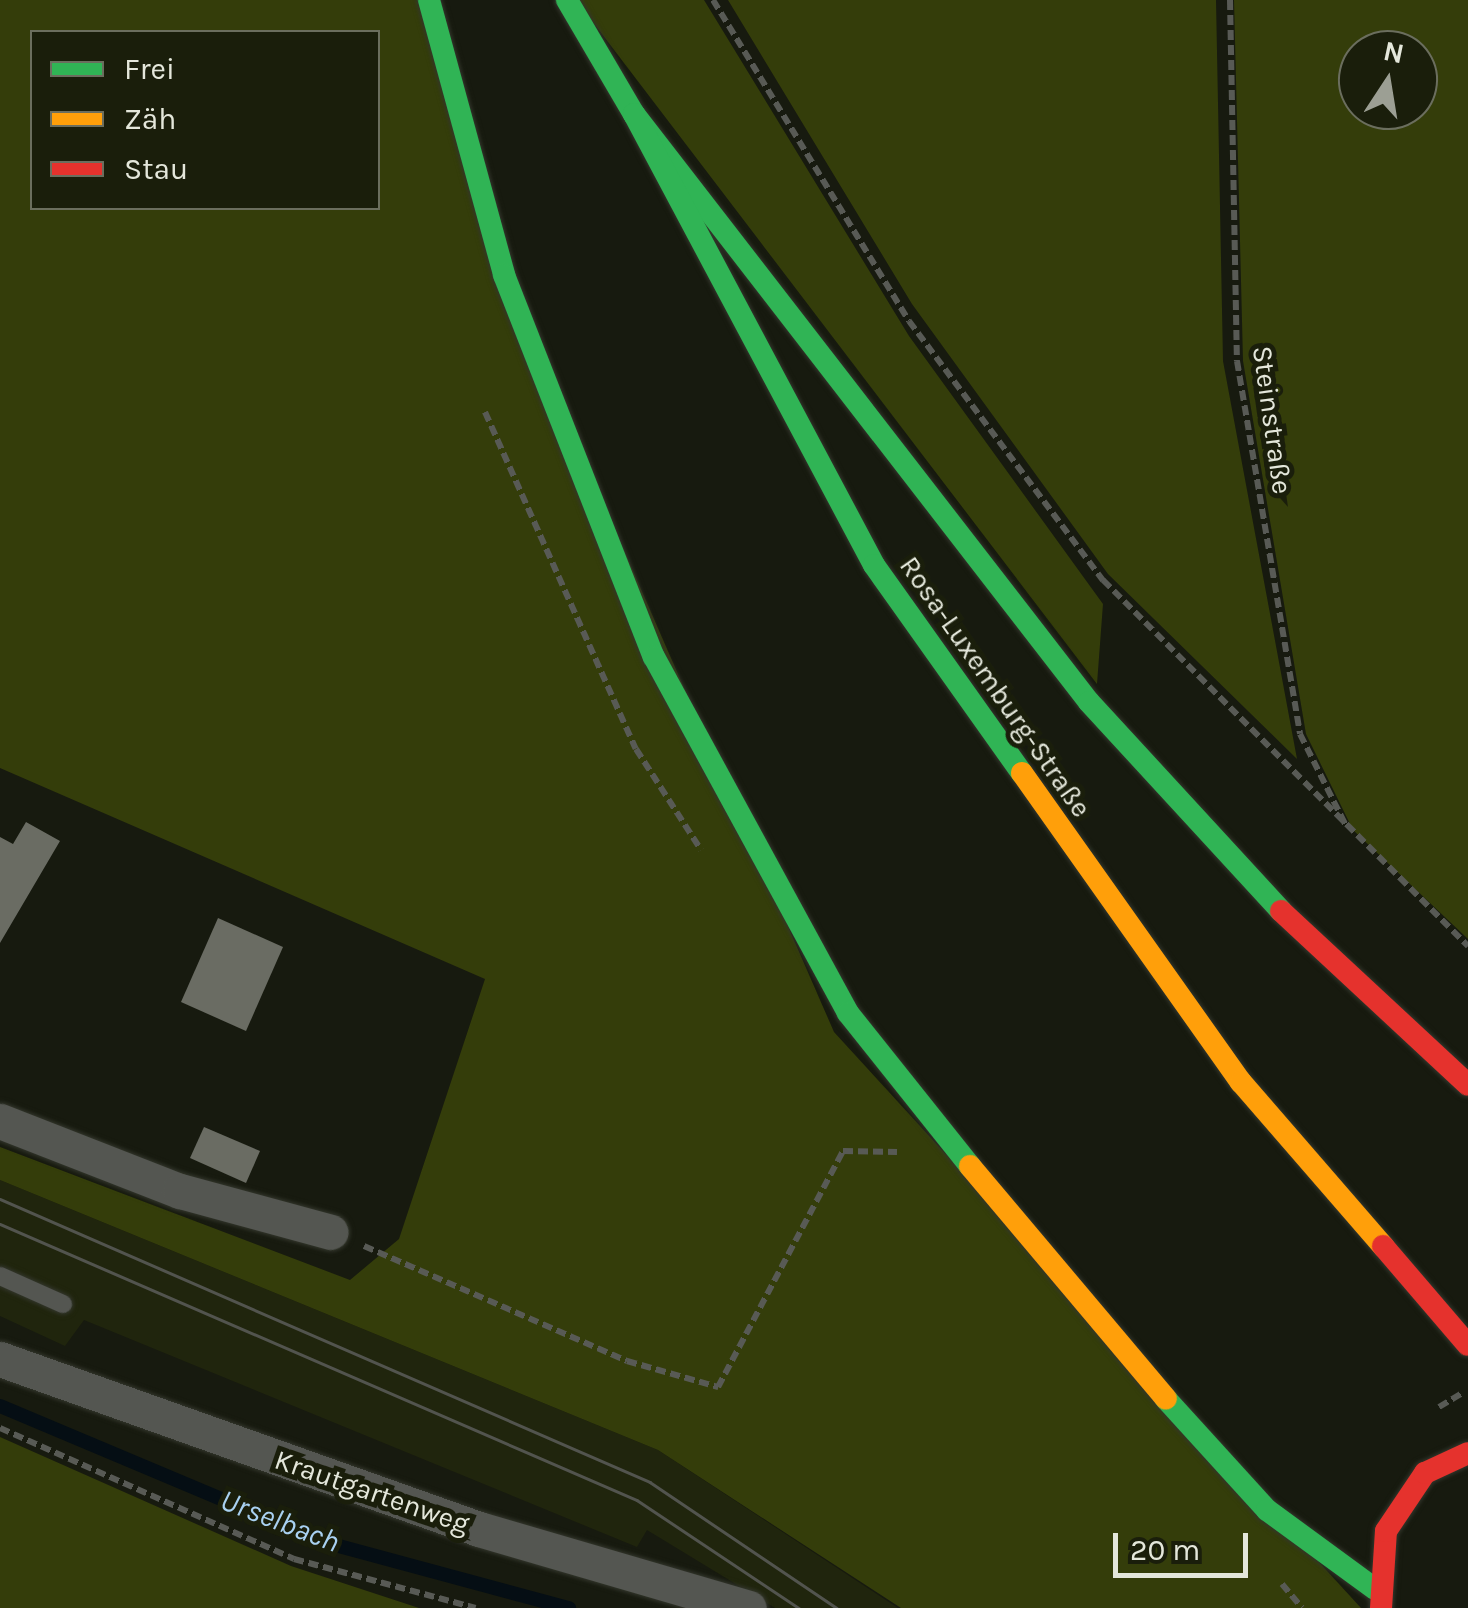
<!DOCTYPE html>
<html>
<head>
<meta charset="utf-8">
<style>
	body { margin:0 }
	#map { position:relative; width:1468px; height:1608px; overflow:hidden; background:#171a0f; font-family:Karla,sans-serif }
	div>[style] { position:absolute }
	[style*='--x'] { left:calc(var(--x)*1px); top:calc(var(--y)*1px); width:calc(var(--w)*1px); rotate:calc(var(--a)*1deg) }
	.built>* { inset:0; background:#20250d }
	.green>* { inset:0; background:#343d0a }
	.stream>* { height:14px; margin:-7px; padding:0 7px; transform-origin:7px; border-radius:7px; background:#050e14 }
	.building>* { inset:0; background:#6a6c63 }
	.path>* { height:6px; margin-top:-3px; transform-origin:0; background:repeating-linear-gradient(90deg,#585a55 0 10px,transparent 0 15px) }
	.roads { filter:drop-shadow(0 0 2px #33362c) drop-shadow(0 0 2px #33362c) }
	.lane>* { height:18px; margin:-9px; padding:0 9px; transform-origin:9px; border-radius:9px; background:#545651 }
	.street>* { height:35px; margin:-17.5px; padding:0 17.5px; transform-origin:17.5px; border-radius:17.5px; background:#545651 }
	.fast>* { height:22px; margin:-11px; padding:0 11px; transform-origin:11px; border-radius:11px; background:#30b455 }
	.slow>* { height:22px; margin:-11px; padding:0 11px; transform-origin:11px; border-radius:11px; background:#ff9f0a }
	.jam>* { height:22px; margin:-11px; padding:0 11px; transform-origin:11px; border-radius:11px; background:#e5322d }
	.tram>* { height:2.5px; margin:-1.25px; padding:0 1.25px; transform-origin:1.25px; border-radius:1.25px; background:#52544e }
	span { translate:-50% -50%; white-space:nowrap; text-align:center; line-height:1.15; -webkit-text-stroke:10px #1a1e0b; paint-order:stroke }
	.street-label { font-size:28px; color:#e4e7db }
	.water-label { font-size:30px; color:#a9d1f1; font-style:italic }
	.legend { position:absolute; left:30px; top:30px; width:350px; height:180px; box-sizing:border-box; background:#1a1e0b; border:2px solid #6b6e5e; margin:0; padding:12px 18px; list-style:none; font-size:30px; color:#e4e7db }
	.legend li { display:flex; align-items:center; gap:20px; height:50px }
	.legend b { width:50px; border:2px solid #6b6e5e }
	.north { position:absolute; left:1338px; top:30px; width:100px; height:100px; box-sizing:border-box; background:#1a1e0b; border:2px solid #6b6e5e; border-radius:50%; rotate:12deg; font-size:28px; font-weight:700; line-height:40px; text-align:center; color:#e4e7db }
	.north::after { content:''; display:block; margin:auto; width:35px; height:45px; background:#9c9f94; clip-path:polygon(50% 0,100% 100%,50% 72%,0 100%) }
	.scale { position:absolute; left:1113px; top:1533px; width:135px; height:45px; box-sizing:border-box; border:5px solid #e4e7db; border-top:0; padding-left:12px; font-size:30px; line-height:35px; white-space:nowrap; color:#e4e7db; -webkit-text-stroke:8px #1a1e0b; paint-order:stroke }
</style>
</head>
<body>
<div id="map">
	<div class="built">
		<i style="clip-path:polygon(0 1180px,658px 1450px,898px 1608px,775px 1608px,647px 1530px,637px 1547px,84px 1320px,65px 1346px,0 1316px)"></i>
	</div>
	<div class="green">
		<i style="clip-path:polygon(evenodd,0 0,423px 0,504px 275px,834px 1032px,1361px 1608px,901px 1608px,658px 1450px,0 1180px,0 1147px,350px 1280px,399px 1239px,485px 979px,0 768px,0 0,32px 32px,378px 32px,378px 208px,32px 208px,32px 32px)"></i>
		<i style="clip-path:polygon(576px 0,704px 0,909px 336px,1103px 604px,1097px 684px)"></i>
		<i style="clip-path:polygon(728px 0,1216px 0,1223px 361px,1297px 759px,1108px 574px,912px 304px)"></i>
		<i style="clip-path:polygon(evenodd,1234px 0,1468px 0,1468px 939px,1353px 830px,1306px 734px,1243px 361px,1234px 0,1358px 50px,1418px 50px,1418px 110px,1358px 110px,1358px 50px)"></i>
		<i style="clip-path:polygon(0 1437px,291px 1566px,419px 1608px,0 1608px)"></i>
	</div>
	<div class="stream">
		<i style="--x:0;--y:1406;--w:351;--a:22.8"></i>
		<i style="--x:324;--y:1542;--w:254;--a:15.1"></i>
	</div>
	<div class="building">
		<i style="clip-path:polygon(26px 822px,60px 841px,0 943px,0 837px,13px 844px)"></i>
		<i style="clip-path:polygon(218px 918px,283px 947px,246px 1031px,181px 1002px)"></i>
		<i style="clip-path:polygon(204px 1127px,260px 1151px,246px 1183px,190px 1158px)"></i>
	</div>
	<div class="path">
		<i style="--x:713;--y:0;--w:376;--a:58.6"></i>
		<i style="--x:909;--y:321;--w:324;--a:53.2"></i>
		<i style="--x:1103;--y:580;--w:517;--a:45.08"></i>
		<i style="--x:1230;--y:0;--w:361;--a:88.9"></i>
		<i style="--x:1237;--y:361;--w:378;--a:80.4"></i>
		<i style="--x:1300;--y:734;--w:103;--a:63.4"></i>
		<i style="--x:485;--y:412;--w:369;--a:65.9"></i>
		<i style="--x:636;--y:749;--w:120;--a:57.2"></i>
		<i style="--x:364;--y:1246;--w:287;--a:23.6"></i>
		<i style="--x:627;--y:1361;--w:95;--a:15.9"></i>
		<i style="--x:718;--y:1387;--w:267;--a:-62.1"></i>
		<i style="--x:843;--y:1151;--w:54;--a:1.1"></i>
		<i style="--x:1439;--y:1407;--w:27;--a:-31"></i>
		<i style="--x:0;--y:1428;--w:322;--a:24"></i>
		<i style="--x:294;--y:1559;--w:188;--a:15.1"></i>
		<i style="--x:1282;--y:1584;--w:31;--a:50"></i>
	</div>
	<div class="roads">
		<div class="lane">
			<i style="--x:0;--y:1276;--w:69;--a:24"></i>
		</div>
		<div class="street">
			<i style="--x:0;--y:1121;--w:193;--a:21.3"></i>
			<i style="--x:180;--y:1191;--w:156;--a:15.2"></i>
			<i style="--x:0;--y:1359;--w:508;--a:19.54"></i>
			<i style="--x:479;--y:1529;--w:281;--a:16.3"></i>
		</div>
		<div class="fast">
			<i style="--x:429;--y:0;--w:285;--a:74.7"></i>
			<i style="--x:504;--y:275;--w:410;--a:68.6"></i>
			<i style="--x:654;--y:657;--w:405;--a:61.4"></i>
			<i style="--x:848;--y:1013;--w:196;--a:51.4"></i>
			<i style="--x:567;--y:0;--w:132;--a:59.6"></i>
			<i style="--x:634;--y:114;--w:743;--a:52.27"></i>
			<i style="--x:1089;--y:702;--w:284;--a:47.4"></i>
			<i style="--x:634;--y:114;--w:511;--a:61.98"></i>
			<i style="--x:874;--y:565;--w:255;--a:54.6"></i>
			<i style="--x:1166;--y:1399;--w:150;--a:47.7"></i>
			<i style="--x:1267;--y:1510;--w:134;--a:36.2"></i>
		</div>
		<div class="slow">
			<i style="--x:1022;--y:773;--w:379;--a:54.7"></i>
			<i style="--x:1241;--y:1082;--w:217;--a:49.1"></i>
			<i style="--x:970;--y:1166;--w:304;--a:49.9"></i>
		</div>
		<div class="jam">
			<i style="--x:1281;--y:911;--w:255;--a:42.9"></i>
			<i style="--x:1383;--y:1246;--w:130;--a:49.4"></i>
			<i style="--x:1381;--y:1608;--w:77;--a:-86.3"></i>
			<i style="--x:1386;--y:1531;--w:70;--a:-56.1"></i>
			<i style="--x:1425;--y:1473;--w:47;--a:-24.9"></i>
		</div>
	</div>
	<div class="tram">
		<i style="--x:0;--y:1199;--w:709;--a:23.53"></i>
		<i style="--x:650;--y:1482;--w:225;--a:34"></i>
		<i style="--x:0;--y:1224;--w:694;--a:23.43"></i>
		<i style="--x:637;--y:1500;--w:195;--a:33.7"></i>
	</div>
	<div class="street-label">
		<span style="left:1272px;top:420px;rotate:82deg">Steinstraße</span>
		<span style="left:995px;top:687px;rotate:55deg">Rosa-Luxemburg-Straße</span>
		<span style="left:372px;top:1492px;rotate:19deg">Krautgartenweg</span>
	</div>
	<div class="water-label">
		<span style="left:280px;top:1521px;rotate:21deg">Urselbach</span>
	</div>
	<ul class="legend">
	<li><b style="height:12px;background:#30b455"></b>Frei</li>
	<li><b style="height:12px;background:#ff9f0a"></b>Zäh</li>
	<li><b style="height:12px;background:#e5322d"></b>Stau</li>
	</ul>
	<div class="north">N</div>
	<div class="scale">20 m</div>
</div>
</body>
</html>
